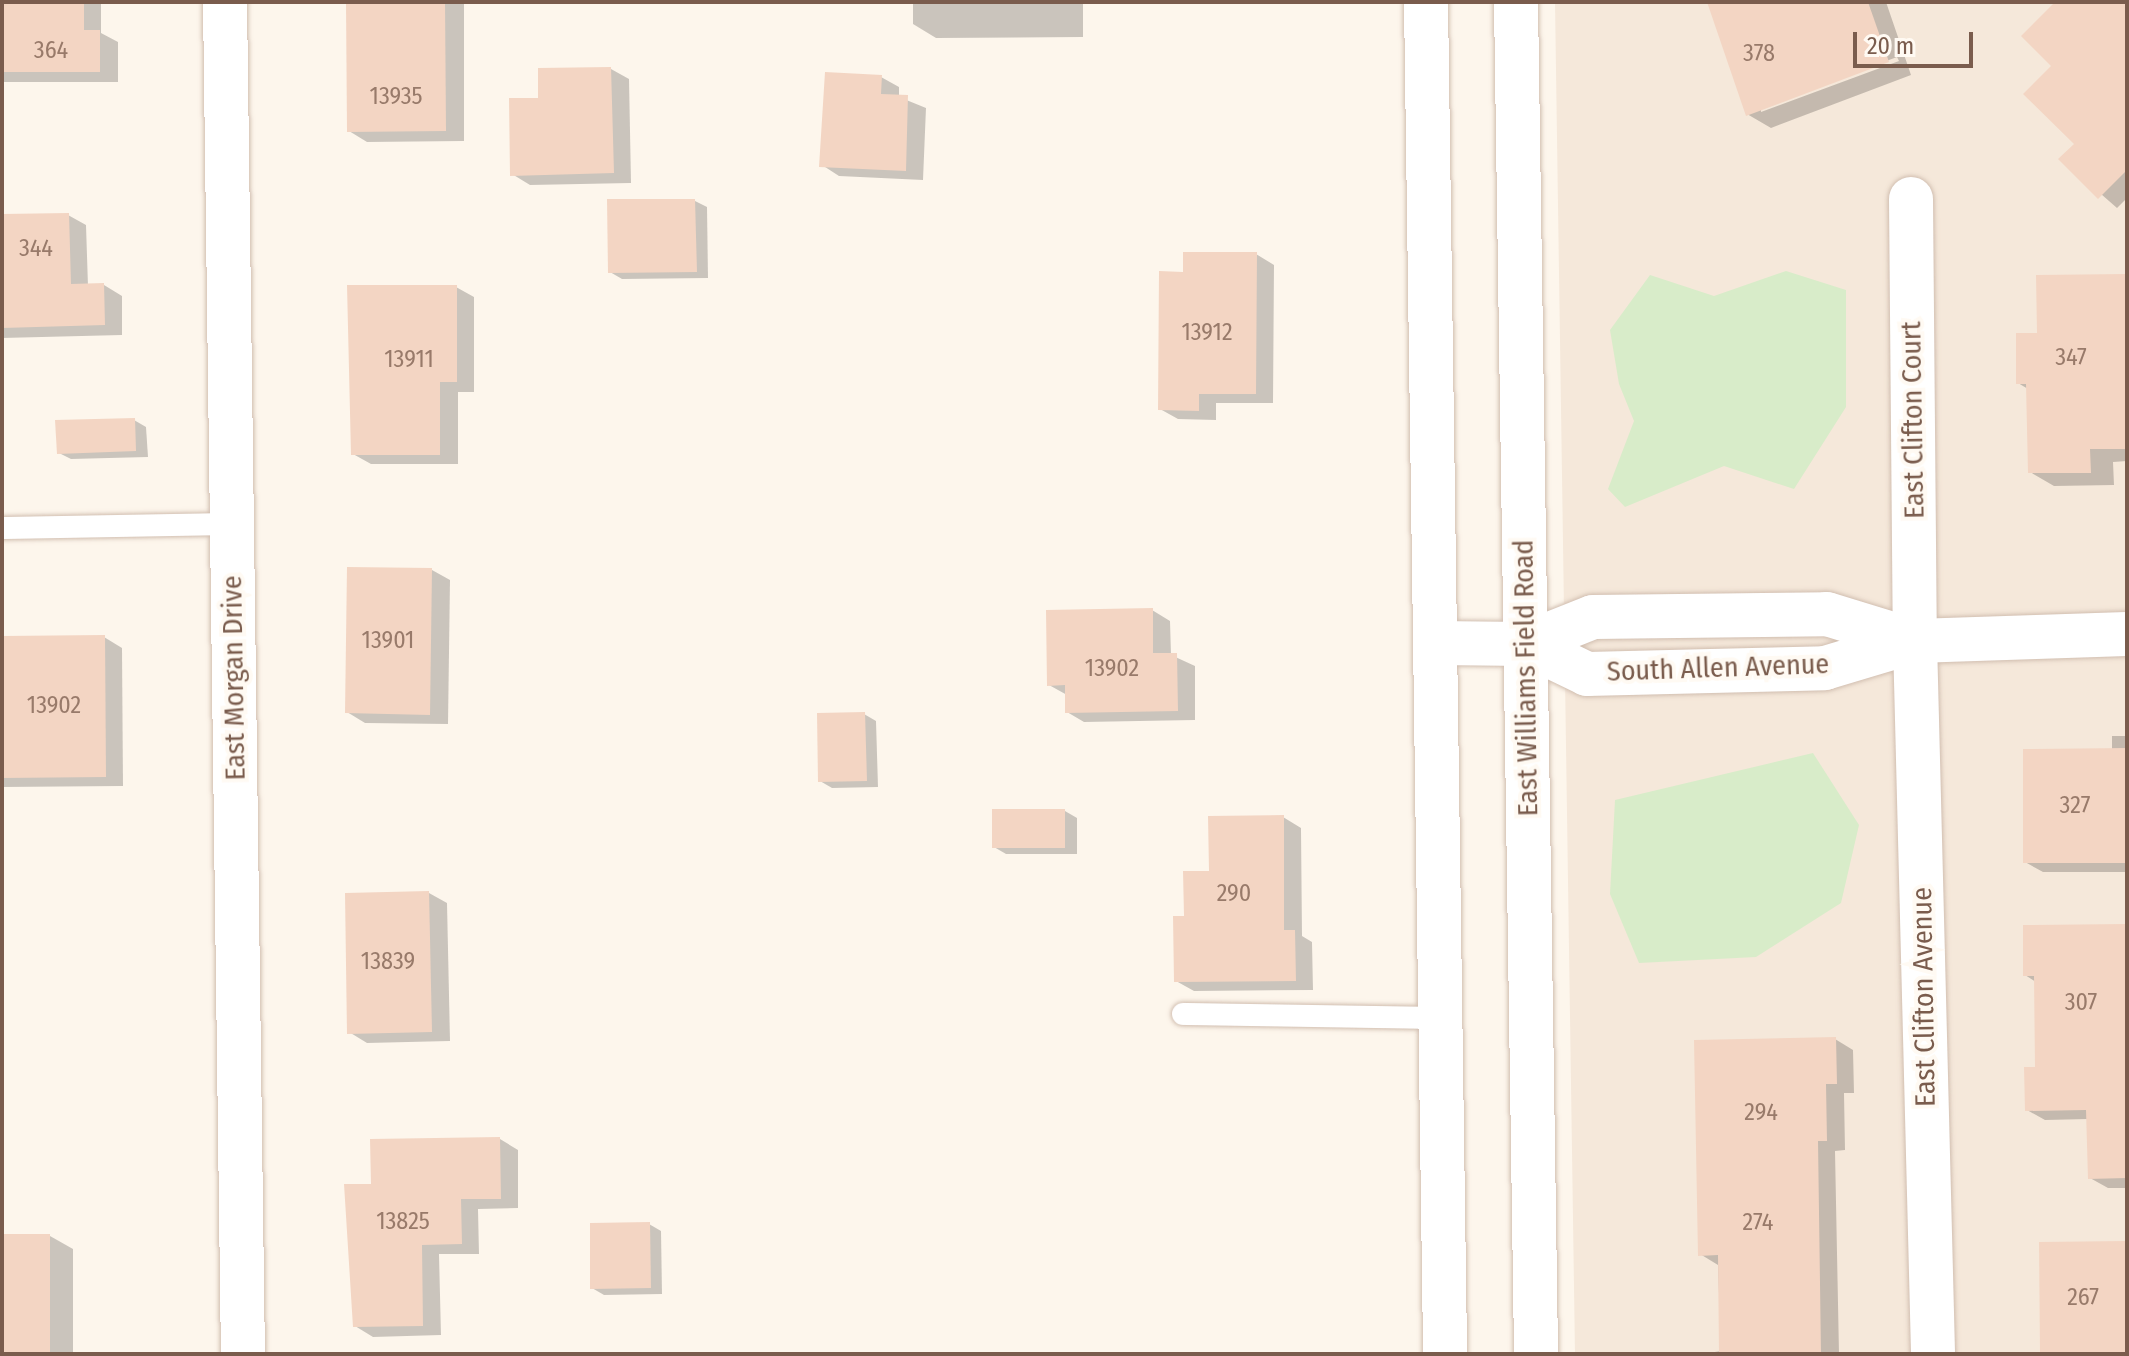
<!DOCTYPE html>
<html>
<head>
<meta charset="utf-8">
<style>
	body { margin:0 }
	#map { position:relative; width:2129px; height:1356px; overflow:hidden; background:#fdf6ec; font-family:"Fira Sans Condensed",sans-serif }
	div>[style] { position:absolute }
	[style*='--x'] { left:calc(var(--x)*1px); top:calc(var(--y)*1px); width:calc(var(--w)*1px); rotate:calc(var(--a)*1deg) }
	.residential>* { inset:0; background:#f5e8da }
	.green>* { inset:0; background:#d8ecc9 }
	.shadow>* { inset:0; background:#0003 }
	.building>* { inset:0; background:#f3d5c3 }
	.roads { filter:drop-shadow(0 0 2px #d1beb0) drop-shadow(0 0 2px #d1beb0) }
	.service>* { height:22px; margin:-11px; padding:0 11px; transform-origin:11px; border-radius:11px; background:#fff }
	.minor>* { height:44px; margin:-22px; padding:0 22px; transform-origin:22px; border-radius:22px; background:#fff }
	.tertiary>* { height:44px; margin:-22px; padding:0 22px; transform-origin:22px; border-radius:22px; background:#fff }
	.secondary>* { height:44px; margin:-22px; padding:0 22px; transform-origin:22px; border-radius:22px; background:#fff }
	span { translate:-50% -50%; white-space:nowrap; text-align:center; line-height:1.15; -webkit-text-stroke:8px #fffaf3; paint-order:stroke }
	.number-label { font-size:24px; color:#987a6a }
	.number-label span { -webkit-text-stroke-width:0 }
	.street-label { font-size:28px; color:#7a5c4d }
	.frame { position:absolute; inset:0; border:4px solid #7a5c4d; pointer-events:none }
	.scale { position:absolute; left:1853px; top:32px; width:120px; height:36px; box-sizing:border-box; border:4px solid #7a5c4d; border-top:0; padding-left:10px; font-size:24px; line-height:28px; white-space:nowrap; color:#7a5c4d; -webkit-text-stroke:6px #fffaf3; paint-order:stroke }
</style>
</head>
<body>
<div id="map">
	<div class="residential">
		<i style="clip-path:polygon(1555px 2px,2127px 2px,2127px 1354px,1575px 1354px)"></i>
	</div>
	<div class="green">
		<i style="clip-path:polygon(1786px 271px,1846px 290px,1846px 407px,1794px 489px,1724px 466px,1625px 507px,1608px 489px,1634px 421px,1619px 384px,1610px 330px,1650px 275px,1714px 296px)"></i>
		<i style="clip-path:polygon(1813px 753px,1859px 825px,1841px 903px,1756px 957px,1639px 963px,1610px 894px,1615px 800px)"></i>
	</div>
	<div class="shadow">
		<i style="clip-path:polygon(2px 2px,101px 2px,101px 33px,118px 42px,118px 82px,2px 82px)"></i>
		<i style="clip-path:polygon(348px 2px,464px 2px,464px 141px,367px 142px,349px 131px)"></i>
		<i style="clip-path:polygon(913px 2px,1083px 2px,1083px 37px,936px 38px,913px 24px)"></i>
		<i style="clip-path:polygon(evenodd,1709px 2px,1886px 2px,1911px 75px,1771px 128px,1747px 114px,1709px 2px,1897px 57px,1899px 61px,1761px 112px,1761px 108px,1897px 57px)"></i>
		<i style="clip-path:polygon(2057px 2px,2127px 2px,2127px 198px,2117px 208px,2061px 159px,2076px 144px,2054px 66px)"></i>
		<i style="clip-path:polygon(611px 69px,629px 79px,631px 183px,530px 185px,512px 174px,540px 100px)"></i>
		<i style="clip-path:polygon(881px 77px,899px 87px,899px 97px,926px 108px,923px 180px,839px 176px,822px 165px)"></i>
		<i style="clip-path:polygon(695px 201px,707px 207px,708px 278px,622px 279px,610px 272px)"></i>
		<i style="clip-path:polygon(68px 215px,86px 225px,88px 286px,104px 285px,122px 296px,122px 335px,2px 338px,2px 216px)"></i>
		<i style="clip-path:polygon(1256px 254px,1274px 265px,1273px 403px,1216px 403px,1216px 420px,1178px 419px,1160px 409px)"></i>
		<i style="clip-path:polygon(2127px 276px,2127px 461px,2113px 462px,2114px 485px,2054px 486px,2030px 472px,2028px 389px,2018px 383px,2039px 335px)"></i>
		<i style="clip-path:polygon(456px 287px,474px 297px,474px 392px,458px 392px,458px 464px,371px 464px,353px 454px)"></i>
		<i style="clip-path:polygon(134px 420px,146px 427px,148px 457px,71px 459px,59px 453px)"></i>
		<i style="clip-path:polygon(432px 570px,450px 580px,448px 724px,365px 723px,347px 712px)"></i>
		<i style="clip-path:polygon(1152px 610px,1170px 621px,1171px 655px,1195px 666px,1195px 720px,1084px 722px,1067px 712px,1067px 695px,1049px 685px)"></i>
		<i style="clip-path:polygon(104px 637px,122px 648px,123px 786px,2px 787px,2px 638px)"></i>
		<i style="clip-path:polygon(864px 714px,876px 721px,878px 787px,832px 788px,820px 781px)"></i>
		<i style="clip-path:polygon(2112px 736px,2127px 736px,2127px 872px,2043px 872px,2025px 862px,2112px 750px)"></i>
		<i style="clip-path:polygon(1065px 811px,1077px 818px,1077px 854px,1006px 854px,994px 847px)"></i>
		<i style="clip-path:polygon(1283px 817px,1301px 828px,1302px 936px,1312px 942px,1313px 990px,1194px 991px,1176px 981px,1186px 918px,1211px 873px)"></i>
		<i style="clip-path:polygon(429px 893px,447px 903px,450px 1041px,367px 1043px,349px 1032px)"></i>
		<i style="clip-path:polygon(2127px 926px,2127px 1188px,2108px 1188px,2090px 1178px,2088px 1119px,2045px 1120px,2027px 1110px,2037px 1069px,2036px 982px,2025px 975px)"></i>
		<i style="clip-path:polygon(1835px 1039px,1853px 1050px,1854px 1093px,1844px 1093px,1845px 1150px,1835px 1151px,1839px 1354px,1702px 1354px,1721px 1351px,1718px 1265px,1700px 1254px)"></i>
		<i style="clip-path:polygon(500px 1139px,518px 1150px,518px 1208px,478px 1209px,479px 1254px,439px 1254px,441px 1335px,373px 1337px,355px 1326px)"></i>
		<i style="clip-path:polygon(649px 1224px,661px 1231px,662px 1294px,604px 1295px,592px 1288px)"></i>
		<i style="clip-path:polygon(2px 1236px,50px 1236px,73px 1249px,73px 1354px,2px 1354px)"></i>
	</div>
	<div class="building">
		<i style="clip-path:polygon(2px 2px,84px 2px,84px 30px,100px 30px,100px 72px,2px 72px)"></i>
		<i style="clip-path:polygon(346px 2px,445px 2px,446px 131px,347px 132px)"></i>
		<i style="clip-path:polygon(1707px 2px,1868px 2px,1889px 62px,1746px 116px)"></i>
		<i style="clip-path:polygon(2055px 2px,2127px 2px,2127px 170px,2098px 199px,2058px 159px,2074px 144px,2023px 94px,2051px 66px,2021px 36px)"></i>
		<i style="clip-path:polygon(611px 67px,614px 173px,510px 176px,509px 98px,538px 98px,538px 68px)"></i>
		<i style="clip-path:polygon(825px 72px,882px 75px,881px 94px,908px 95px,906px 171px,819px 167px)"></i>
		<i style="clip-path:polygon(607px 199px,695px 199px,697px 272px,608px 273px)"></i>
		<i style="clip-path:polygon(69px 213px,71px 284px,104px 283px,105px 325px,2px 328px,2px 214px)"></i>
		<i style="clip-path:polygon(1183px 252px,1257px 252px,1256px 394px,1199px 394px,1199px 411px,1158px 410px,1159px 271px,1183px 272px)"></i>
		<i style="clip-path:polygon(2127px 274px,2127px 449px,2090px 449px,2091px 473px,2028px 473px,2026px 384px,2016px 384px,2016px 333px,2037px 333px,2036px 275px)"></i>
		<i style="clip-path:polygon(347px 285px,457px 285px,457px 382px,440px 382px,440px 455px,351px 455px)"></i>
		<i style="clip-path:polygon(135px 418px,136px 451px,57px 454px,55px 420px)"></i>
		<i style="clip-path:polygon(347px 567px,432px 568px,430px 715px,345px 713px)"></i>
		<i style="clip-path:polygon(1153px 608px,1153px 653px,1177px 653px,1178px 711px,1065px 713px,1065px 685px,1047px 686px,1046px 610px)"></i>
		<i style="clip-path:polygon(105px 635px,106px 777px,2px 778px,2px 636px)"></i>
		<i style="clip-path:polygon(865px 712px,867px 781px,818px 782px,817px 713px)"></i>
		<i style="clip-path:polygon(2127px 748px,2127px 863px,2023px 863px,2023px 749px)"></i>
		<i style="clip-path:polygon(992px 809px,1065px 809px,1065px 848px,992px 848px)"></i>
		<i style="clip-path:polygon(1284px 815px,1284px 930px,1295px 930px,1296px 981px,1174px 982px,1173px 916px,1184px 916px,1183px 871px,1209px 871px,1208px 816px)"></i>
		<i style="clip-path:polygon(429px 891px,432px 1032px,347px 1034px,345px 893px)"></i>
		<i style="clip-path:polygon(2127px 924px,2127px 1178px,2088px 1179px,2086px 1110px,2025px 1111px,2024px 1067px,2035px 1067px,2034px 976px,2023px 976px,2023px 925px)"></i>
		<i style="clip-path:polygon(1836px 1037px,1837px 1084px,1826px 1084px,1827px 1141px,1818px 1141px,1821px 1354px,1719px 1354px,1718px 1255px,1698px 1256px,1694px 1040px)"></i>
		<i style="clip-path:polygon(500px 1137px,501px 1199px,461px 1199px,462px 1244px,422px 1245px,423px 1326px,353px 1327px,344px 1184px,371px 1184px,370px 1139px)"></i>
		<i style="clip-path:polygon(650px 1222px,651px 1288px,590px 1289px,590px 1223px)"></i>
		<i style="clip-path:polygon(2px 1234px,50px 1234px,50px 1354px,2px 1354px)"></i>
		<i style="clip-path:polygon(2127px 1241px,2127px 1354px,2040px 1354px,2039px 1242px)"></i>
	</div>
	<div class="roads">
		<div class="service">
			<i style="--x:2;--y:528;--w:230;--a:-1"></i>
			<i style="--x:1183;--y:1014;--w:260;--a:0.9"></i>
		</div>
		<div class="minor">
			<i style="--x:225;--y:2;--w:1352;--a:89.24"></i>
			<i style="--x:1911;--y:199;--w:442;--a:89.5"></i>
			<i style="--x:1915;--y:641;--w:713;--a:88.55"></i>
		</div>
		<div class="tertiary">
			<i style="--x:1436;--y:643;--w:89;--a:0.6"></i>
			<i style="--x:1525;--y:644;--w:73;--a:-21.7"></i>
			<i style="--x:1593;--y:617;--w:234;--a:-0.7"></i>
			<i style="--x:1827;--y:614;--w:92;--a:17.1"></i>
			<i style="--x:1525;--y:644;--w:69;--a:25.8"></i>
			<i style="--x:1587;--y:674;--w:238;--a:-1.4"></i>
			<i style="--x:1825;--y:668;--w:94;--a:-16.7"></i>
			<i style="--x:1915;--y:641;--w:212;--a:-1.9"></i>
		</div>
		<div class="secondary">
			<i style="--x:1426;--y:2;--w:1352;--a:89.19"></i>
			<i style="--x:1516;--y:2;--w:1352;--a:89.15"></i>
		</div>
	</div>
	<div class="number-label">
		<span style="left:51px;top:51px">364</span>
		<span style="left:1759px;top:54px">378</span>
		<span style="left:396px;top:97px">13935</span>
		<span style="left:36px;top:249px">344</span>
		<span style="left:1207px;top:333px">13912</span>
		<span style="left:2071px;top:358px">347</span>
		<span style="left:409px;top:360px">13911</span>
		<span style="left:388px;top:641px">13901</span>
		<span style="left:1112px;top:669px">13902</span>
		<span style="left:54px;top:706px">13902</span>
		<span style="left:2075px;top:806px">327</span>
		<span style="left:1234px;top:894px">290</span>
		<span style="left:388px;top:962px">13839</span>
		<span style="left:2081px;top:1003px">307</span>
		<span style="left:1761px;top:1113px">294</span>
		<span style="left:403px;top:1222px">13825</span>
		<span style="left:1758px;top:1223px">274</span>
		<span style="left:2083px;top:1298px">267</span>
	</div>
	<div class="street-label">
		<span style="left:1913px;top:420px;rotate:-91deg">East Clifton Court</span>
		<span style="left:1718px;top:668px;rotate:-2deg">South Allen Avenue</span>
		<span style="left:234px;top:678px;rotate:-91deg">East Morgan Drive</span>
		<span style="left:1526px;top:678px;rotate:-91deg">East Williams Field Road</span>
		<span style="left:1924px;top:997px;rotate:-91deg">East Clifton Avenue</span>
	</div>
	<div class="frame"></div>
	<div class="scale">20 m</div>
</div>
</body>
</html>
